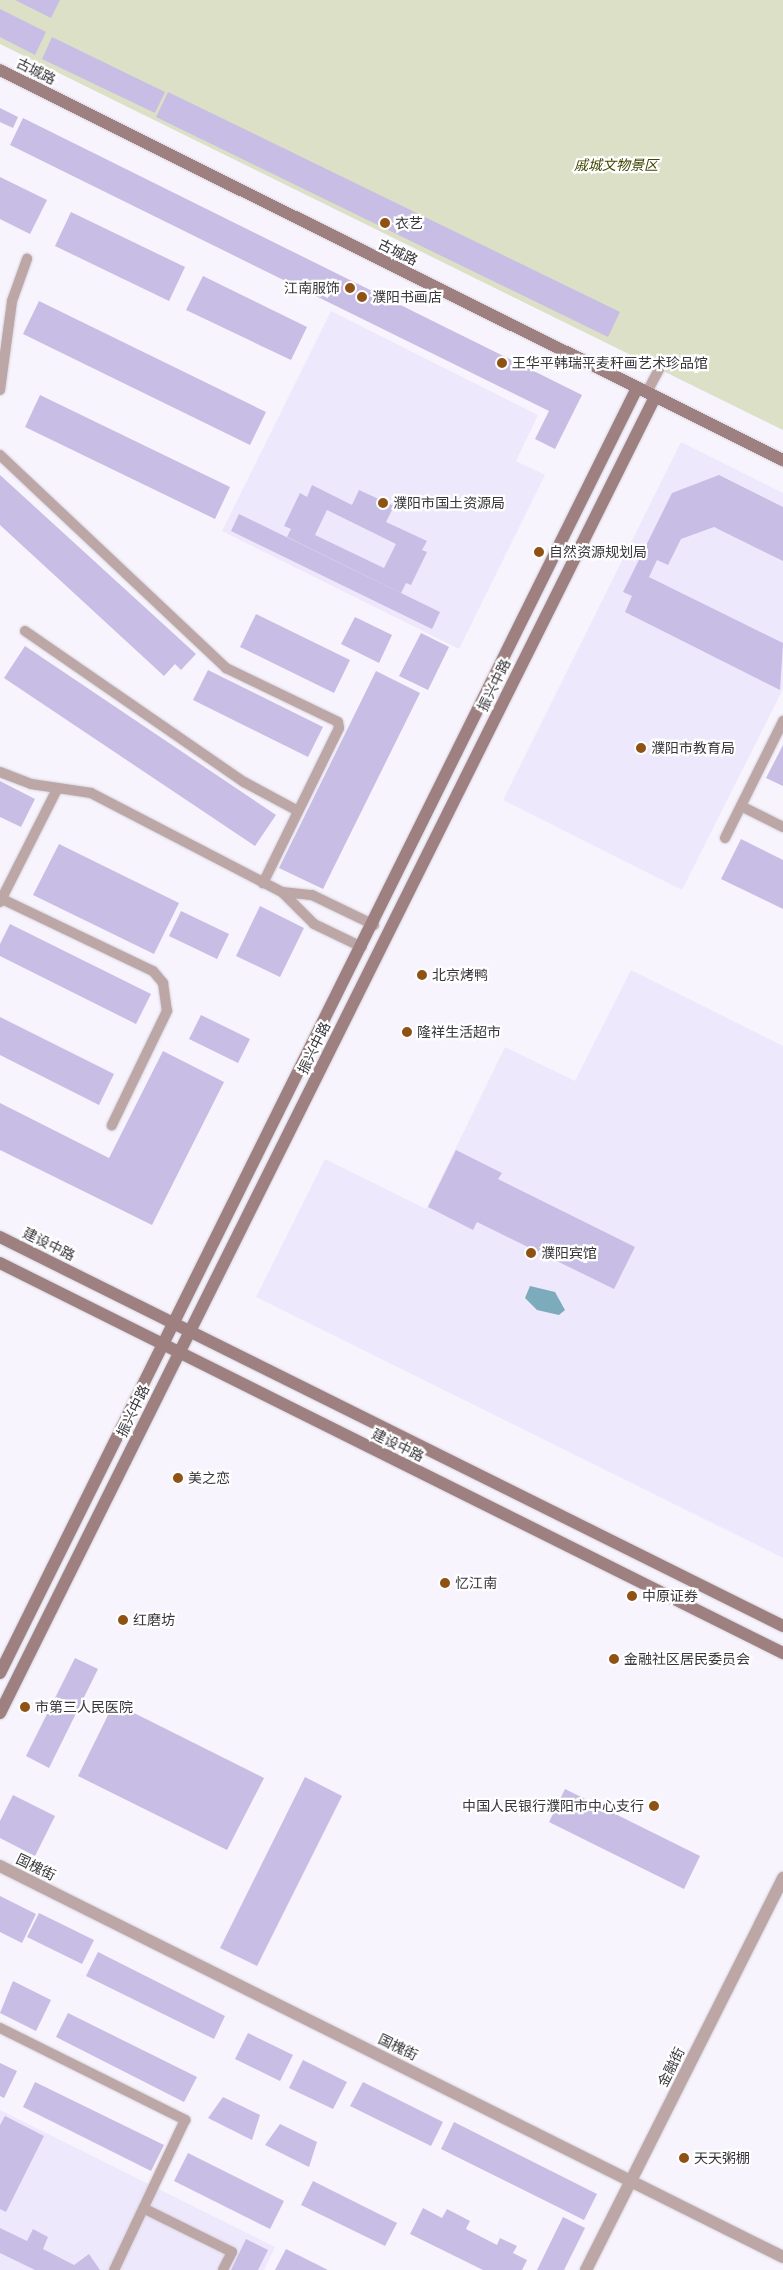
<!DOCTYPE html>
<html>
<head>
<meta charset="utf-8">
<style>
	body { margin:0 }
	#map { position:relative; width:783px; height:2270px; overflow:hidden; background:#f7f4fe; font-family:Lora,"Noto Sans SC",serif }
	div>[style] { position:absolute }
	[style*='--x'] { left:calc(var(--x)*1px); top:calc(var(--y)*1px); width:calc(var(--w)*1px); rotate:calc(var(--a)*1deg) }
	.built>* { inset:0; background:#eee8fc }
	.green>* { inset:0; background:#dce0c6 }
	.water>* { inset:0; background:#7cabbc }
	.building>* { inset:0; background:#c8bde4 }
	.roads { filter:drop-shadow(0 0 1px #d5d2db) drop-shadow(0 0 1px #d5d2db) }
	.lane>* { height:10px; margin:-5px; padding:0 5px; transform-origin:5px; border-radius:5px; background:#bca6a6 }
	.street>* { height:12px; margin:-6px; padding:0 6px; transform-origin:6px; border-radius:6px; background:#bca6a6 }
	.secondary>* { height:12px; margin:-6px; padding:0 6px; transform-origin:6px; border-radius:6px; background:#9e8080 }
	.dots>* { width:14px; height:14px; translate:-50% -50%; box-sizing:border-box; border:2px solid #fff; border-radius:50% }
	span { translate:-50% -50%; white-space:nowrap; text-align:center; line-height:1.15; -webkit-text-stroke:4.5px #fff; paint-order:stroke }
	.street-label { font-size:14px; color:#38363b }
	.park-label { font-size:14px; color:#414500; font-style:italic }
	.poi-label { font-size:14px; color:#38363b }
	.left { translate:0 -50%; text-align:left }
	.right { translate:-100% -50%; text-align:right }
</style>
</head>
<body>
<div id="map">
	<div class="built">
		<i style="clip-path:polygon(331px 311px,538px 415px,516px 461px,545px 475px,459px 649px,222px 531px)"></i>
		<i style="clip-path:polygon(681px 442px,783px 493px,783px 689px,682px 890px,503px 800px)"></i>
		<i style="clip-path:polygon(631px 970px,783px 1046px,783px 1558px,256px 1297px,325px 1159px,426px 1209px,505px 1047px,575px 1081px)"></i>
		<i style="clip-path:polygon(0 2110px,275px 2247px,264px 2270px,0 2270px)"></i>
	</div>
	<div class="green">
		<i style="clip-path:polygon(0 0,783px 0,783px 430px,0 44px)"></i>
	</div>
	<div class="water">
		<i style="clip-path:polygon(530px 1286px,555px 1292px,565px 1310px,559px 1315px,537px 1310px,525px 1298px)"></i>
	</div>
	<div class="building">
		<i style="clip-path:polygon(15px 0,60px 0,51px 18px)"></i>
		<i style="clip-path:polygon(0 9px,46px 32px,35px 55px,0 37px)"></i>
		<i style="clip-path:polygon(52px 37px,165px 92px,155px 113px,42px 59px)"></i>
		<i style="clip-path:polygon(168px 92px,620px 312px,608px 337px,156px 117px)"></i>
		<i style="clip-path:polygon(0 108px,18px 117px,13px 128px,0 122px)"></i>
		<i style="clip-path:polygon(23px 118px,582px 395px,555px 449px,535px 439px,549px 411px,10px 145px)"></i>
		<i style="clip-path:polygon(0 177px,47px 200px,30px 234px,0 219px)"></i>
		<i style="clip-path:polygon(71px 212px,185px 267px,169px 301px,55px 246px)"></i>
		<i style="clip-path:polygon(203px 276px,307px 327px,291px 360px,186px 310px)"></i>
		<i style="clip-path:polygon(39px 301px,266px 412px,250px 445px,23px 334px)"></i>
		<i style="clip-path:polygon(40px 395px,230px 487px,215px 519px,25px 427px)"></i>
		<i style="clip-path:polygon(0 475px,196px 654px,181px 670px,175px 664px,164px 676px,0 525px)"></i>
		<i style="clip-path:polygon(719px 475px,783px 507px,783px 561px,714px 527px,681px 539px,668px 565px,657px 560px,649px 577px,783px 643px,780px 690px,625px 612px,632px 596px,623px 592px,672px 493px)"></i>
		<i style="clip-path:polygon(evenodd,312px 485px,352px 505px,359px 490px,394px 506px,386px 522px,427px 541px,422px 550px,427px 552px,411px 585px,406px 583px,401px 593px,287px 537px,291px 529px,284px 526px,300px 493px,307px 497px,312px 485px,327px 510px,396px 544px,384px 568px,315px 535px,327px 510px)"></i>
		<i style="clip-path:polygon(239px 514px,440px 612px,432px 629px,231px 531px)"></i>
		<i style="clip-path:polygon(256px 614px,350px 660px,334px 693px,240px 647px)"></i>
		<i style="clip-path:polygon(355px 617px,392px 635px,379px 663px,341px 644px)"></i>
		<i style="clip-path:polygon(421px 633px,449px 647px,428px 690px,399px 676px)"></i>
		<i style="clip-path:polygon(25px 646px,276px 815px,255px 846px,4px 678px)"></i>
		<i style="clip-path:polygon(208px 670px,323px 727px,308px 757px,193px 700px)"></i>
		<i style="clip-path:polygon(376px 671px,420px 693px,323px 889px,279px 868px)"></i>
		<i style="clip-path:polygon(783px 745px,783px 786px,766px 778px)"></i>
		<i style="clip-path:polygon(0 781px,35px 799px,21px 827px,0 817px)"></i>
		<i style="clip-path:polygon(741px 839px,783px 860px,783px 909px,721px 879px)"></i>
		<i style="clip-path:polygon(59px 844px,179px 903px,154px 954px,33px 895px)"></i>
		<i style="clip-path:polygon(260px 906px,304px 928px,280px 977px,236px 956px)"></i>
		<i style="clip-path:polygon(181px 911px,229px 934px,217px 959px,169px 936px)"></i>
		<i style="clip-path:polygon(10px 924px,151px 994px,136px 1024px,0 956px,0 944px)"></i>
		<i style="clip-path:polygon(201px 1015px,250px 1039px,238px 1063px,189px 1039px)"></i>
		<i style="clip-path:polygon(0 1017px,114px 1074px,99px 1105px,0 1055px)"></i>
		<i style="clip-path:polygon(163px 1051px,224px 1082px,152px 1225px,0 1150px,0 1103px,109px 1158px)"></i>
		<i style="clip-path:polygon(456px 1150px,502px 1173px,498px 1179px,635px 1247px,614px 1289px,477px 1222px,473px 1230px,428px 1207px)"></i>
		<i style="clip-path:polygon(75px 1658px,98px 1669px,49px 1768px,26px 1756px)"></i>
		<i style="clip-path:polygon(114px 1703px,264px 1778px,227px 1850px,78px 1776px)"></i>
		<i style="clip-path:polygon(305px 1777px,342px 1796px,257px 1966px,220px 1948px)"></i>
		<i style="clip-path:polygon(565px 1789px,700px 1856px,684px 1889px,549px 1822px)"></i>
		<i style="clip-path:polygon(13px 1795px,55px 1816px,35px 1856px,0 1838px,0 1821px)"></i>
		<i style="clip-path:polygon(0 1896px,36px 1914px,22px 1943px,0 1932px)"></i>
		<i style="clip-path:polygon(39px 1913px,94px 1940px,82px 1964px,27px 1937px)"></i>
		<i style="clip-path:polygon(98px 1952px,225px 2016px,214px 2039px,86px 1976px)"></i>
		<i style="clip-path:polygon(13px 1981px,51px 2000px,36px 2031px,0 2013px)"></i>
		<i style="clip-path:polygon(68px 2013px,197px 2077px,184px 2102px,56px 2037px)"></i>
		<i style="clip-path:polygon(248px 2033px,293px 2055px,280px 2081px,235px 2059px)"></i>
		<i style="clip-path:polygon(303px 2060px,347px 2082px,333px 2109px,289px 2088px)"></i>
		<i style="clip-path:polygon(0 2063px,17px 2071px,4px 2098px,0 2096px)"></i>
		<i style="clip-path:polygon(35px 2082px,164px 2145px,151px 2171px,23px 2107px)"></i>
		<i style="clip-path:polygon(363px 2082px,443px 2122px,431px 2146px,350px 2106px)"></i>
		<i style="clip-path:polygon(223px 2097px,260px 2115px,252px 2140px,208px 2118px)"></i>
		<i style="clip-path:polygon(5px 2116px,44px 2136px,6px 2212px,0 2209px,0 2125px)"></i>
		<i style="clip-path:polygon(454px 2122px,597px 2194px,584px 2220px,441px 2149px)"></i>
		<i style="clip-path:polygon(280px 2124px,317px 2142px,309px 2167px,265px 2145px)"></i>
		<i style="clip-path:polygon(188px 2153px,284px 2201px,270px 2229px,174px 2181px)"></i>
		<i style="clip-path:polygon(313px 2181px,397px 2223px,385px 2246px,301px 2205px)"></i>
		<i style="clip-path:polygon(423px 2208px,442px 2218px,447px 2209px,470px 2221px,466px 2229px,497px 2245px,500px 2238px,517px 2246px,513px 2253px,527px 2260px,522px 2270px,483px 2270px,410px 2234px)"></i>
		<i style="clip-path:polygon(563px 2217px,585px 2228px,564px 2270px,537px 2270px)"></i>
		<i style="clip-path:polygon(0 2228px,27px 2241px,33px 2229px,48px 2237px,43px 2249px,74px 2265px,89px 2254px,100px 2270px,35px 2270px,0 2253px)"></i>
		<i style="clip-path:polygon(246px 2239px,268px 2250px,258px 2270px,231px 2270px)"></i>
		<i style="clip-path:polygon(286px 2249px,328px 2270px,275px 2270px)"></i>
	</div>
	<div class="roads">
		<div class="lane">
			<i style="--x:0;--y:390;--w:90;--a:-82.3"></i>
			<i style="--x:12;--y:301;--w:45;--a:-70.3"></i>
			<i style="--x:647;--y:392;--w:26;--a:-62"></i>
			<i style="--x:0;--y:455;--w:311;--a:43.3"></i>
			<i style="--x:226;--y:668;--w:124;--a:25.7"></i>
			<i style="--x:338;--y:722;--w:6;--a:81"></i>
			<i style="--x:339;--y:728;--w:173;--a:116.1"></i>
			<i style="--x:25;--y:631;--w:266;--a:34.6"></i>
			<i style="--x:244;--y:782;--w:61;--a:28.2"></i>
			<i style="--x:0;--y:772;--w:33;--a:21"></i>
			<i style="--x:31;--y:784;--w:61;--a:8.5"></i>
			<i style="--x:91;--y:793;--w:215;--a:27.4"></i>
			<i style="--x:282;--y:892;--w:45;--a:45"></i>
			<i style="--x:314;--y:924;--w:53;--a:25.6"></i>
			<i style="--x:741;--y:806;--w:47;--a:26.6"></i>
			<i style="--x:725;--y:838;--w:131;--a:-63.6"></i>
			<i style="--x:282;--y:892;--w:30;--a:6"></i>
			<i style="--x:312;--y:895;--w:69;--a:25.8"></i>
			<i style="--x:2;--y:899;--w:167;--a:25.5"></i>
			<i style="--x:153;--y:971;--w:16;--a:50"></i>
			<i style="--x:163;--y:983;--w:28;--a:82"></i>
			<i style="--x:167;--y:1011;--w:127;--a:115.8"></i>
			<i style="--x:0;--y:902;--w:127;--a:-63.2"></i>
			<i style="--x:0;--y:2028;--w:207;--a:26.4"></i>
			<i style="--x:185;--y:2120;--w:166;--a:115.3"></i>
			<i style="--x:145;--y:2209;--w:97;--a:26.3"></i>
			<i style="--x:232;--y:2252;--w:20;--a:117"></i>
		</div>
		<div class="street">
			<i style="--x:0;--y:1866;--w:875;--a:26.54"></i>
			<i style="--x:586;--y:2270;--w:439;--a:-63.3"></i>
		</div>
		<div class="secondary">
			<i style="--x:0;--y:70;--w:875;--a:26.48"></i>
			<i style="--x:0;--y:1237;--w:874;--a:26.42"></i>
			<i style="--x:0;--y:1263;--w:875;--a:26.48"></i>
			<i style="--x:0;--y:1673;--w:1434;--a:-63.63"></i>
			<i style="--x:0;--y:1713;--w:1470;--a:-63.54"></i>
		</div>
	</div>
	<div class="dots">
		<i style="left:385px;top:223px;background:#8f5215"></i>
		<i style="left:350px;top:288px;background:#8f5215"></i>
		<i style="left:362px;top:297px;background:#8f5215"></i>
		<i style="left:502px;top:363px;background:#8f5215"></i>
		<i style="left:383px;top:503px;background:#8f5215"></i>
		<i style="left:539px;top:552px;background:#8f5215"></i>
		<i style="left:641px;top:748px;background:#8f5215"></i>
		<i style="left:422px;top:975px;background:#8f5215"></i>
		<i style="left:407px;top:1032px;background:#8f5215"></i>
		<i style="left:531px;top:1253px;background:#8f5215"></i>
		<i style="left:178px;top:1478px;background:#8f5215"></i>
		<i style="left:445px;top:1583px;background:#8f5215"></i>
		<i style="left:632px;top:1596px;background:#8f5215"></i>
		<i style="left:123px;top:1620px;background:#8f5215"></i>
		<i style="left:614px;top:1659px;background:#8f5215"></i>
		<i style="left:25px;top:1707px;background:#8f5215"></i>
		<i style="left:654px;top:1806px;background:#8f5215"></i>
		<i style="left:684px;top:2158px;background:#8f5215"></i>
	</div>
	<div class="street-label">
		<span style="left:36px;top:71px;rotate:26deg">古城路</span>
		<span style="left:398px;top:252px;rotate:26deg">古城路</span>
		<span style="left:494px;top:685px;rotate:-64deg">振兴中路</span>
		<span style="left:314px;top:1048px;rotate:-64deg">振兴中路</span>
		<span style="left:49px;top:1244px;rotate:26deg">建设中路</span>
		<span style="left:133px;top:1411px;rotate:-64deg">振兴中路</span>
		<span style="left:398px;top:1445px;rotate:26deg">建设中路</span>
		<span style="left:36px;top:1867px;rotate:26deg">国槐街</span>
		<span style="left:398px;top:2047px;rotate:26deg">国槐街</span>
		<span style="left:671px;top:2067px;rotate:-63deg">金融街</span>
	</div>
	<div class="park-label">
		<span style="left:616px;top:165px">戚城文物景区</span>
	</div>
	<div class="poi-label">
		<span class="left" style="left:395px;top:223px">衣艺</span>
		<span class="right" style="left:340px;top:288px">江南服饰</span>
		<span class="left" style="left:372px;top:297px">濮阳书画店</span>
		<span class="left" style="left:512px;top:363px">王华平韩瑞平麦秆画艺术珍品馆</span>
		<span class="left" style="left:393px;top:503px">濮阳市国土资源局</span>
		<span class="left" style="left:549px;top:552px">自然资源规划局</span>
		<span class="left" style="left:651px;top:748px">濮阳市教育局</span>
		<span class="left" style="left:432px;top:975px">北京烤鸭</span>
		<span class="left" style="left:417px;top:1032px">隆祥生活超市</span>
		<span class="left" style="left:541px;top:1253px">濮阳宾馆</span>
		<span class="left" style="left:188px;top:1478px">美之恋</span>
		<span class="left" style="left:455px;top:1583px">忆江南</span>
		<span class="left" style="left:642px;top:1596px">中原证券</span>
		<span class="left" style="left:133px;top:1620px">红磨坊</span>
		<span class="left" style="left:624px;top:1659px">金融社区居民委员会</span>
		<span class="left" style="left:35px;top:1707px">市第三人民医院</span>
		<span class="right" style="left:644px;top:1806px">中国人民银行濮阳市中心支行</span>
		<span class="left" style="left:694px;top:2158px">天天粥棚</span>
	</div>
</div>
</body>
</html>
